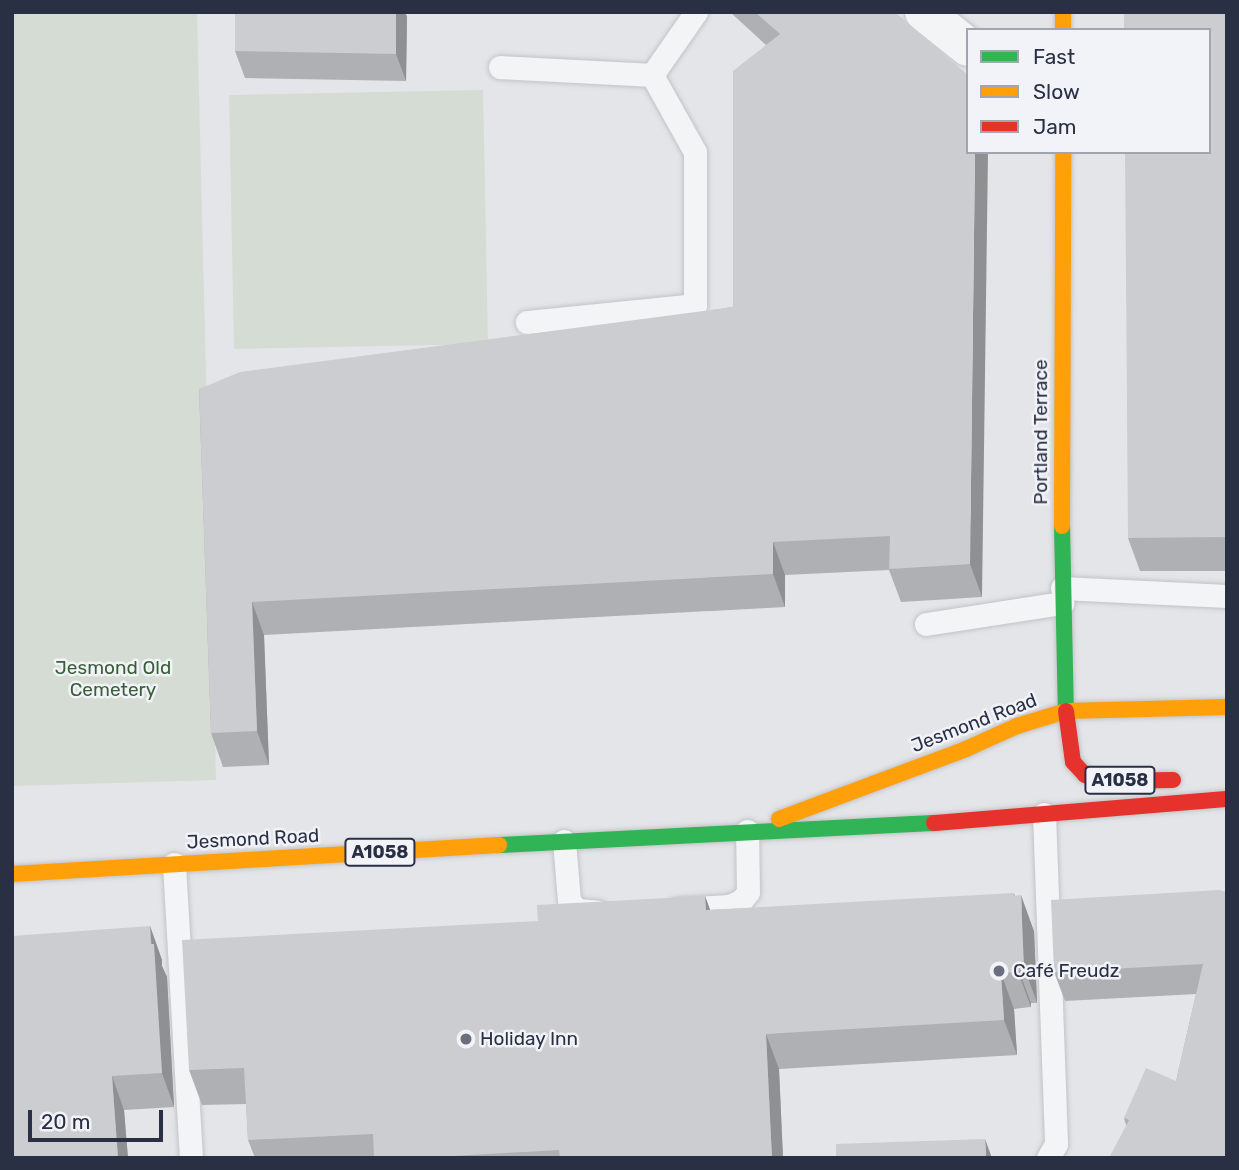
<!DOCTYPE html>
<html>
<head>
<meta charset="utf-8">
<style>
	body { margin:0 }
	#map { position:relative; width:1239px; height:1170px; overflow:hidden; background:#e4e5e8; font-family:Rubik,sans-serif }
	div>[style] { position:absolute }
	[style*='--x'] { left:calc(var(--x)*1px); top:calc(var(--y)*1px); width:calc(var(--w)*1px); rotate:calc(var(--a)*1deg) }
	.green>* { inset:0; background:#d4dcd4 }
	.roads { filter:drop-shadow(0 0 2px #c2c3c6) drop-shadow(0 0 2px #c2c3c6) }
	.lane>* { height:23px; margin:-11.5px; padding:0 11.5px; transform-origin:11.5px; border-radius:11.5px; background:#f3f4f6 }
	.street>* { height:38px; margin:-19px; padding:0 19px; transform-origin:19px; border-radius:19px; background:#f3f4f6 }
	.fast>* { height:16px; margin:-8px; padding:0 8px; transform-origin:8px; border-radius:8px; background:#30b455 }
	.slow>* { height:16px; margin:-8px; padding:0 8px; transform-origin:8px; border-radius:8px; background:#ff9f0a }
	.jam>* { height:16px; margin:-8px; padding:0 8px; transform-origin:8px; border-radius:8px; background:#e5322d }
	.wall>* { inset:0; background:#afb0b4 }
	.shaded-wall>* { inset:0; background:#8f9092 }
	.building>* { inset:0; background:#cccdd1 }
	.dots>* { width:19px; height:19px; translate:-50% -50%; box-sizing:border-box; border:4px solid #f1f3f8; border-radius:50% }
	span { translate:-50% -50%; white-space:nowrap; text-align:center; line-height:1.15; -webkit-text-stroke:5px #f1f3f8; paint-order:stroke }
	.shield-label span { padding:2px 5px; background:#f1f3f8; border:2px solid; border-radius:5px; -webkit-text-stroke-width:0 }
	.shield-label { font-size:18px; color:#293043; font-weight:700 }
	.street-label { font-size:19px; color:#293043 }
	.park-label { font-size:19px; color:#3a5f36 }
	.poi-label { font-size:19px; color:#293043 }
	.left { translate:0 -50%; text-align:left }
	.frame { position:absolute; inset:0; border:14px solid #293043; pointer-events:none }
	.legend { position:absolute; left:966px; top:28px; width:245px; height:126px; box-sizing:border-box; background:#f1f3f8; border:2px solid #a1a5b0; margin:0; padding:9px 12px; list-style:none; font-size:21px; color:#293043 }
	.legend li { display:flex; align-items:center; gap:14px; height:35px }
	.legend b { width:35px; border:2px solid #a1a5b0 }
	.scale { position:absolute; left:28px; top:1110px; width:135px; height:32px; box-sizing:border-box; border:4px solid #293043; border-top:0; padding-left:9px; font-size:21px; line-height:24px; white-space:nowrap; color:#293043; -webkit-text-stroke:5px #f1f3f8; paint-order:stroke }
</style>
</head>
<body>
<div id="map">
	<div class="green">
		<i style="clip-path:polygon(12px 12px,197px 12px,216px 780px,12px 786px)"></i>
		<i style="clip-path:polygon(483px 90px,488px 344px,234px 349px,229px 95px)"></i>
	</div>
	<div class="roads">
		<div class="lane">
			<i style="--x:500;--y:67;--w:152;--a:3"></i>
			<i style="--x:652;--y:75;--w:88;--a:60.8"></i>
			<i style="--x:695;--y:152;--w:153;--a:90"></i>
			<i style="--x:695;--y:305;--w:169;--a:174.2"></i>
			<i style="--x:652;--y:75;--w:77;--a:-55.1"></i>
			<i style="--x:1062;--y:588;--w:165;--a:2.8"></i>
			<i style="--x:926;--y:624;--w:138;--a:-8.8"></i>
			<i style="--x:1044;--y:814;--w:330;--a:87.9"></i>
			<i style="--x:1056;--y:1144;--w:16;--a:120"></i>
			<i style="--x:564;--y:841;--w:60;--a:85.2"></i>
			<i style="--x:569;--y:901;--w:12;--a:48"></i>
			<i style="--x:577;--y:910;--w:21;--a:5"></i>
			<i style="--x:174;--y:864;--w:294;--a:86.7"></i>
			<i style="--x:678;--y:909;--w:51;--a:-3.4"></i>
			<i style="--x:729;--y:906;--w:13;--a:-23"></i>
			<i style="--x:741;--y:901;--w:11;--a:-52"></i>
			<i style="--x:748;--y:892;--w:61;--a:-90.9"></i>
		</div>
		<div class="street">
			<i style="--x:924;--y:12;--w:56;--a:38.5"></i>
		</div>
		<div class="fast">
			<i style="--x:1062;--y:526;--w:185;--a:88.8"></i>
			<i style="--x:499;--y:845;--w:436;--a:-2.9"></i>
		</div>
		<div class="slow">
			<i style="--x:1063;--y:12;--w:18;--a:90"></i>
			<i style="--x:1062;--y:526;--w:374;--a:-89.8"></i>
			<i style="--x:779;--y:819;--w:200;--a:-20.5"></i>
			<i style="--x:966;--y:749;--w:56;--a:-24.3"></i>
			<i style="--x:1017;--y:726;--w:51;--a:-17"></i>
			<i style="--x:1066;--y:711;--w:161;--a:-1.4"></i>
			<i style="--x:12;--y:874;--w:488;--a:-3.4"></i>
		</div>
		<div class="jam">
			<i style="--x:1066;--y:711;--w:51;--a:82.2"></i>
			<i style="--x:1073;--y:762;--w:18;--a:47"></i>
			<i style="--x:1085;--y:775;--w:19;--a:18"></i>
			<i style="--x:1103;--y:781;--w:70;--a:-0.8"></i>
			<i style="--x:934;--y:823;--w:294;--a:-4.7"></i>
		</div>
	</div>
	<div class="wall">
		<i style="clip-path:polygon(235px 12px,405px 12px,407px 17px,406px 81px,245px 78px,235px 51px)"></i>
		<i style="clip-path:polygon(730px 12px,895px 12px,982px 597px,901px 602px,889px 570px,785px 575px,785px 607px,264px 635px,269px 765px,223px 767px,211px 733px,199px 389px,733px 307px,766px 45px)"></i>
		<i style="clip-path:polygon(1227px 12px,1227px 571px,1140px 571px,1128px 538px)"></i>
		<i style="clip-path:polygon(1227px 892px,1227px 1158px,1126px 1125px,1124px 1118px,1176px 1081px,1196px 994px,1065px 1001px,1054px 972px)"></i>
		<i style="clip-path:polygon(705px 896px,710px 910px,1015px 896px,1034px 931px,1037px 1003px,1031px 1003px,1031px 1007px,1014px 1009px,1017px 1055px,779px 1069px,783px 1158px,255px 1158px,248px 1140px,246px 1104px,202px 1105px,189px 1070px,538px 921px)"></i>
		<i style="clip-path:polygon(150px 926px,162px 960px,162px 966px,167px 977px,174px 1107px,124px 1110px,128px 1158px,12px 1158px)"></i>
	</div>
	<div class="shaded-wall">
		<i style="clip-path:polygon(396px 12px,405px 12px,407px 17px,406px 81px,396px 54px)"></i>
		<i style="clip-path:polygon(975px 152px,988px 152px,982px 597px,970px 564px)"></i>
		<i style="clip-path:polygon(773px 542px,785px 575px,785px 607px,773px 574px)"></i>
		<i style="clip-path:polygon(252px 602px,264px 635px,269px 765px,257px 731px)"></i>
		<i style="clip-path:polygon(1014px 893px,1022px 916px,1021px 895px,1034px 931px,1037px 1003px,1024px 967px)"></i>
		<i style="clip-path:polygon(705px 896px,718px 931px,706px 910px)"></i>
		<i style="clip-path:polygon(150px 926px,162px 960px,162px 966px,167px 977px,174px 1107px,162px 1073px)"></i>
		<i style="clip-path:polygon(1018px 968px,1031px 1003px,1031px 1007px,1018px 972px)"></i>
		<i style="clip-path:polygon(1001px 973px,1014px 1009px,1017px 1055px,1004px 1020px)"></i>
		<i style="clip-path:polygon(766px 1034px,779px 1069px,783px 1158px,772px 1158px)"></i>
		<i style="clip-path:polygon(112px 1076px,124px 1110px,128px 1158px,118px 1158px)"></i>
		<i style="clip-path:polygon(985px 1139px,992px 1158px,986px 1158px)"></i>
	</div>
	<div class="building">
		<i style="clip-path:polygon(235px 12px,396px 12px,396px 54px,235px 51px)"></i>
		<i style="clip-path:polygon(755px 12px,895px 12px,968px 75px,968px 152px,975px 152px,970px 564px,889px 569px,890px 536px,773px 542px,773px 574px,252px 602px,257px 731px,211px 733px,199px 389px,240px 372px,733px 307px,733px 71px,780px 34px)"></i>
		<i style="clip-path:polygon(1124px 12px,1227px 12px,1227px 537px,1128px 538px,1125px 152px,1209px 152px,1209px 30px,1124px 30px)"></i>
		<i style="clip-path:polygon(1219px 890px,1227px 892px,1227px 1158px,1109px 1158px,1129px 1120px,1124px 1118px,1146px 1068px,1176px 1081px,1203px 964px,1054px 972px,1051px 900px)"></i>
		<i style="clip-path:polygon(1014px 893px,1014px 896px,1021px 895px,1024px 967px,1018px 968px,1018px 972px,1001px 973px,1004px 1020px,766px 1034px,772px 1158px,560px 1158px,559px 1150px,417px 1158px,374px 1158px,373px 1134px,248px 1140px,244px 1068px,189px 1070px,182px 940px,538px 921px,537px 905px,705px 896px,706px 910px)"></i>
		<i style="clip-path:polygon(150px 926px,151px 944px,154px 944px,162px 1073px,112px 1076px,118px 1158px,12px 1158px,12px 936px)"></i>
		<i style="clip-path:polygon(985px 1139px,986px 1158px,836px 1158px,836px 1144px)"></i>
	</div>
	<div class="dots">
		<i style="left:999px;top:971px;background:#6a6f7d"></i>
		<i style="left:466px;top:1039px;background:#6a6f7d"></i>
	</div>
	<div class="shield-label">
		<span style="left:1120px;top:780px">A1058</span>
		<span style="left:380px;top:852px">A1058</span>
	</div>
	<div class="street-label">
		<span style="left:1041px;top:432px;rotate:-90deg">Portland Terrace</span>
		<span style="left:974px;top:723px;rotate:-21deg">Jesmond Road</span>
		<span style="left:253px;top:839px;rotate:-3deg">Jesmond Road</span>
	</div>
	<div class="park-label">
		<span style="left:113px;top:679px">Jesmond Old<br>Cemetery</span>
	</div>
	<div class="poi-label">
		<span class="left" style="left:1013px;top:971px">Café Freudz</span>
		<span class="left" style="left:480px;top:1039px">Holiday Inn</span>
	</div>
	<div class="frame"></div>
	<ul class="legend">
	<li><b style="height:9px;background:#30b455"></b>Fast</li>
	<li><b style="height:9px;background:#ff9f0a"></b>Slow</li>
	<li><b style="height:9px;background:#e5322d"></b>Jam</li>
	</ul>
	<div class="scale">20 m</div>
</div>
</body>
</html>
